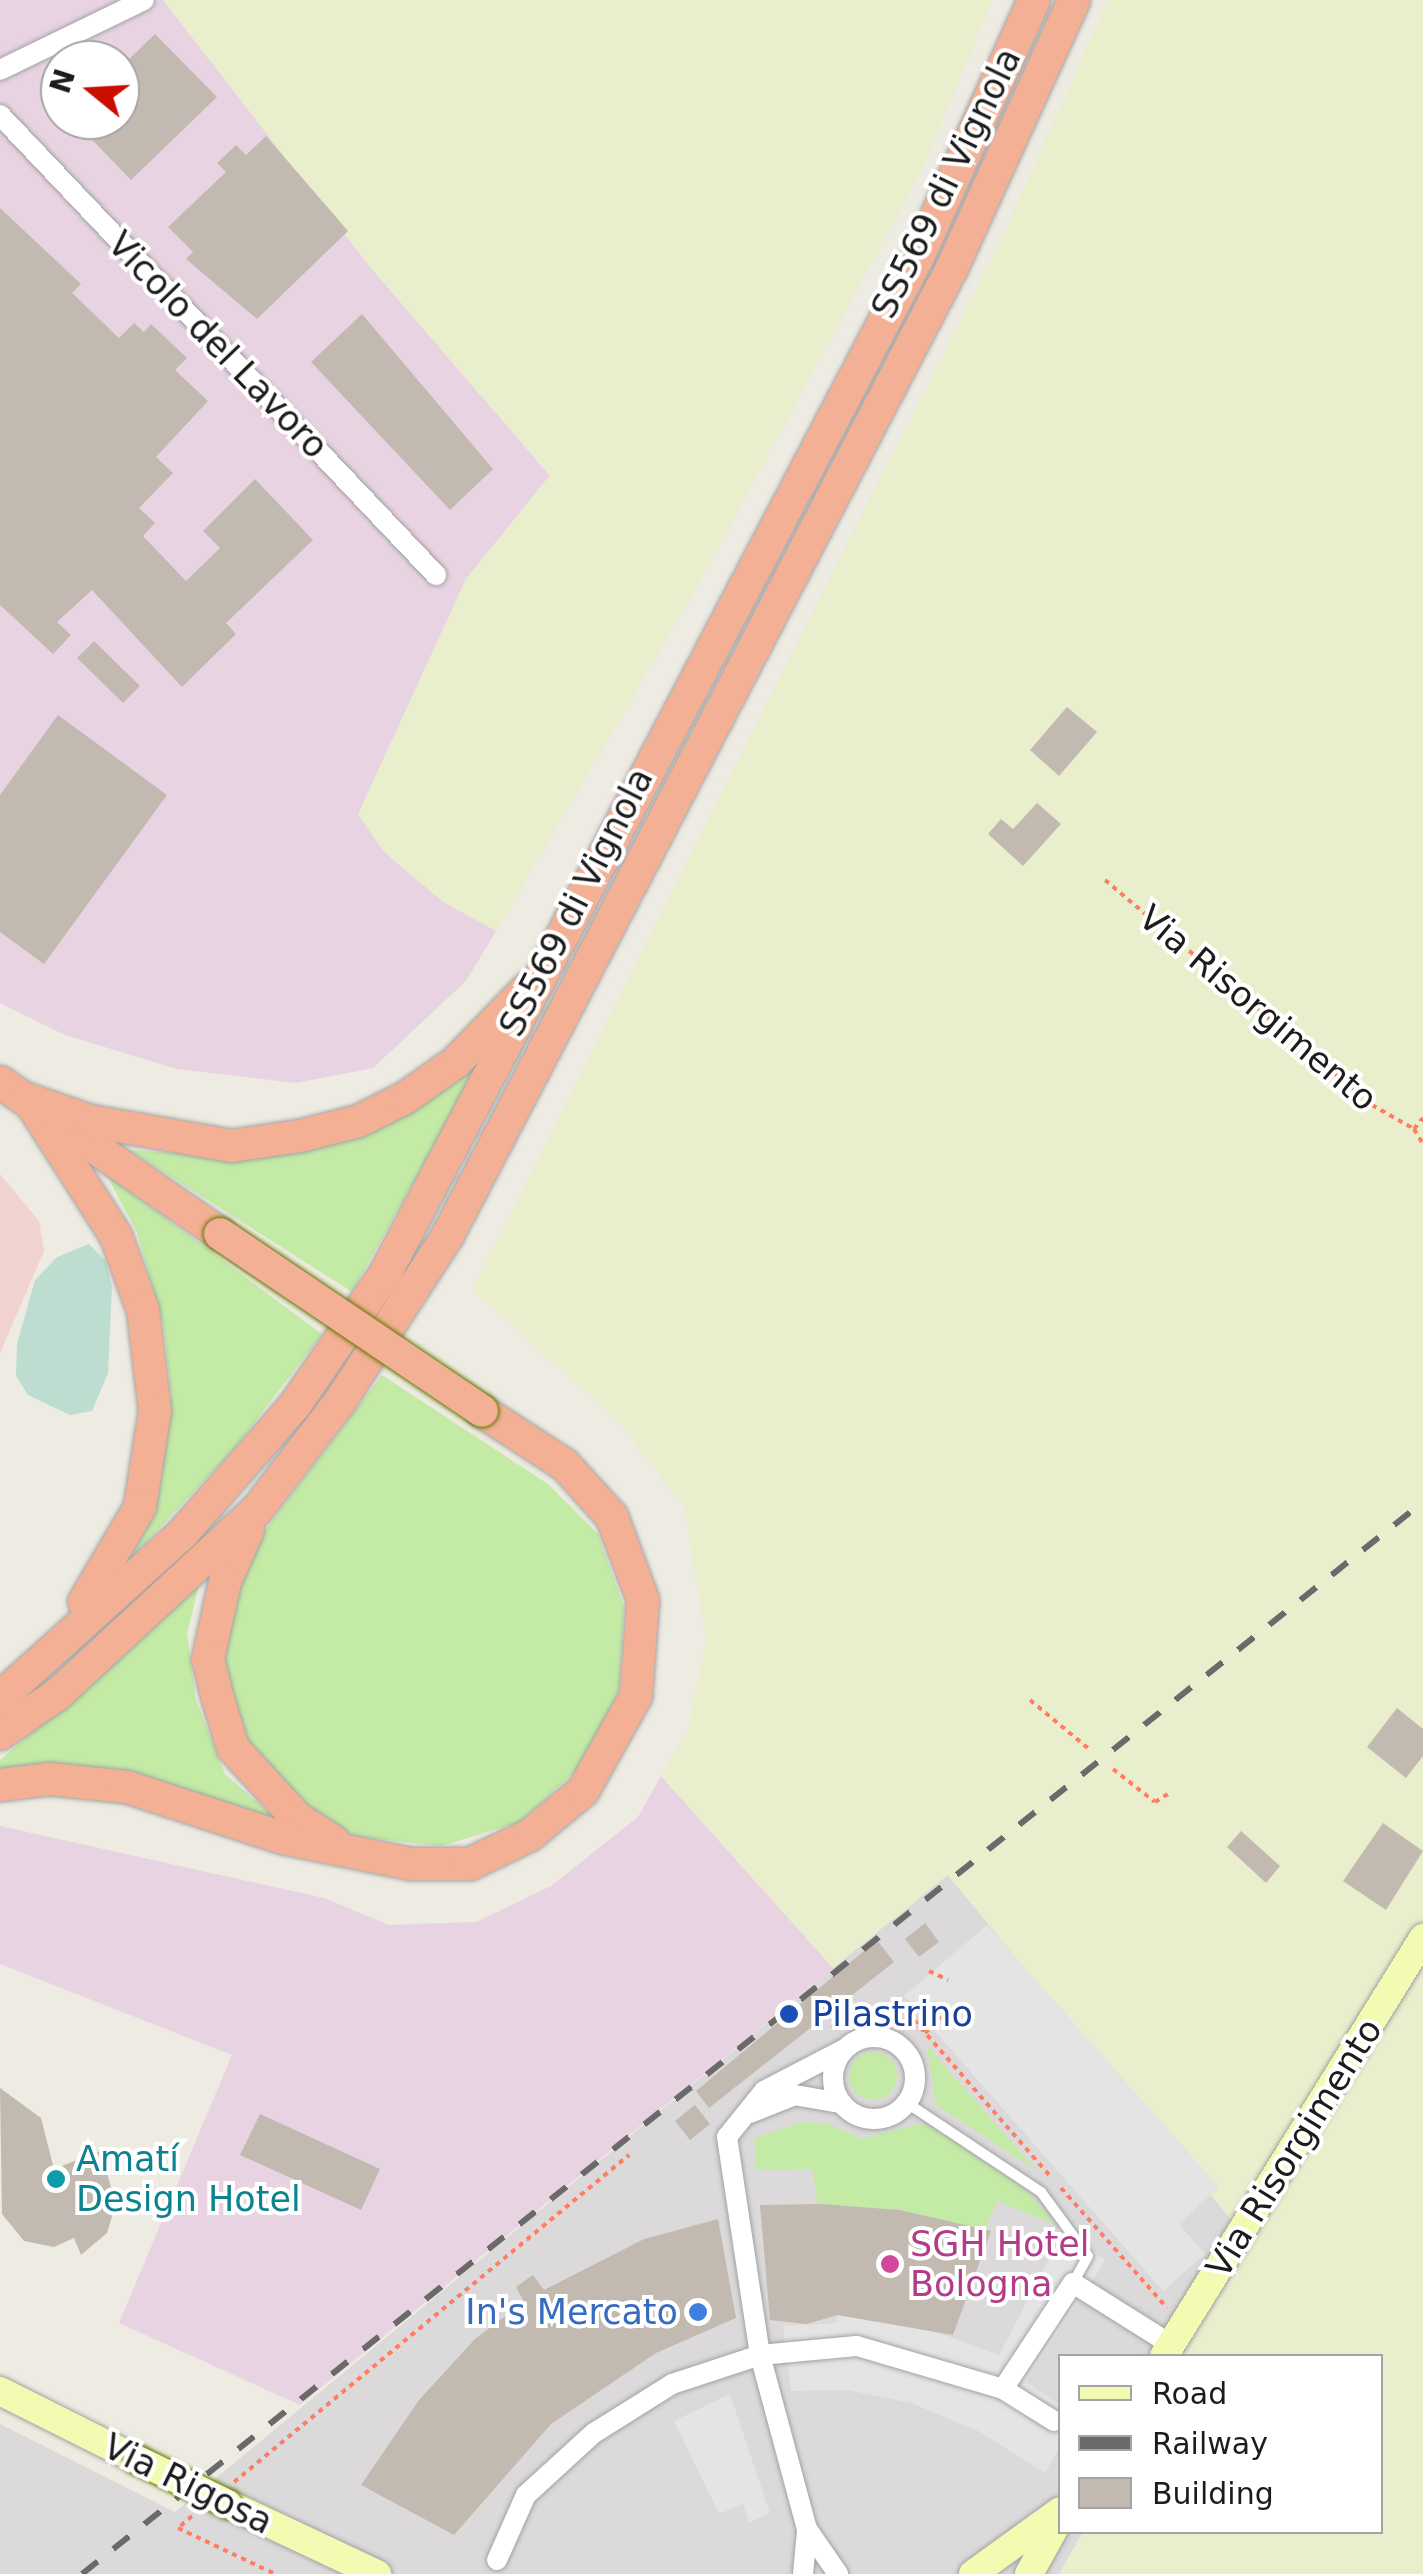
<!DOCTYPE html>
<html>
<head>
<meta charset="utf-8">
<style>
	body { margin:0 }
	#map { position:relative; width:1423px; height:2574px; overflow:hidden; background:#eeebe2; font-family:"DejaVu Sans",sans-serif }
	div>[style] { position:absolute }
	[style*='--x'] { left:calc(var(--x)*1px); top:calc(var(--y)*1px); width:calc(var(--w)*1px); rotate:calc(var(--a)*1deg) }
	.residential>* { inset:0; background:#dbd9d9 }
	.commercial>* { inset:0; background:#f0d3d0 }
	.industrial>* { inset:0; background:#e8d3e2 }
	.farmland>* { inset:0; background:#e9eecc }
	.grass>* { inset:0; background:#c3eba5 }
	.round { border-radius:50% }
	.wetland>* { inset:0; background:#beddd1 }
	.parking>* { inset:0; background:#e4e4e4 }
	.building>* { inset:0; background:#c2bab1 }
	.path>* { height:4px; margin-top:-2px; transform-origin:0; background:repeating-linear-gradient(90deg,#fe7d63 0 5px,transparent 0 10px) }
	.roads { filter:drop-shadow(0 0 2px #a3a3a3) drop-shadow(0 0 2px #a3a3a3) }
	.service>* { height:10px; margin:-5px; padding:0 5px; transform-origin:5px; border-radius:5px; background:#fff }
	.minor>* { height:20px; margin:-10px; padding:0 10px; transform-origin:10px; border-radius:10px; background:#fff }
	.minor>.ring { margin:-10px; padding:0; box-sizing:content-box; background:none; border:20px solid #fff; border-radius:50% }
	.secondary>* { height:28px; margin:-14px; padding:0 14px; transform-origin:14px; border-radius:14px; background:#f3fbb3 }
	.trunk>* { height:32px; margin:-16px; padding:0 16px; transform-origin:16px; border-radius:16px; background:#f4b094 }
	.rail>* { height:6px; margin-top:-3px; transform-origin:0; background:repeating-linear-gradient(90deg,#6a6a6a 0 20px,transparent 0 40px) }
	.bridges { filter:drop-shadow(0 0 2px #617601) drop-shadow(0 0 2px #617601) }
	.secondary-bridge>* { height:28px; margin:-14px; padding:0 14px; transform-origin:14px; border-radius:14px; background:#f3fbb3 }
	.trunk-bridge>* { height:32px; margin:-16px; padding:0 16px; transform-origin:16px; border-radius:16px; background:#f4b094 }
	.dots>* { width:28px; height:28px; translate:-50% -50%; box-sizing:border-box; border:5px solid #fff; border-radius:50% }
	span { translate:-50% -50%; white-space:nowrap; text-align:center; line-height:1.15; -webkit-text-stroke:8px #fff; paint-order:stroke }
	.street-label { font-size:35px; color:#1c1c1c }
	.transit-label { font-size:35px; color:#164399 }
	.left { translate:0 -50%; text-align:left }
	.culture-label { font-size:35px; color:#0d838f }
	.hotel-label { font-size:35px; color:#b23c85 }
	.shop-label { font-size:35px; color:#366cbe }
	.right { translate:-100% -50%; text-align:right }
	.legend { position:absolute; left:1058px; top:2354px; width:325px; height:180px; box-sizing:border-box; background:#fff; border:2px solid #a4a4a4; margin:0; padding:12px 18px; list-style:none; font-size:30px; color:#1c1c1c }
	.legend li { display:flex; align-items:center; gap:20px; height:50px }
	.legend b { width:50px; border:2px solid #a4a4a4 }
	.north { position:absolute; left:40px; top:40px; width:100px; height:100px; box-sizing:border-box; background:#fff; border:2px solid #a4a4a4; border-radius:50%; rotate:288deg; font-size:28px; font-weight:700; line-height:40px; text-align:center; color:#1c1c1c }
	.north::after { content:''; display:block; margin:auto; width:35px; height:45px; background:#c90e00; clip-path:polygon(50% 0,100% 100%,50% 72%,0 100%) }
</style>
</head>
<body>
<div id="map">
	<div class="residential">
		<i style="clip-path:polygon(947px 1874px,1248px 2240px,1182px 2356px,1060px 2356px,1060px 2532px,1083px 2532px,1059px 2574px,0 2574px,0 2424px,175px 2512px)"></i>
	</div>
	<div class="commercial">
		<i style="clip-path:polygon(0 1174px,39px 1221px,44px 1251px,0 1353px)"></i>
	</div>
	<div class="industrial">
		<i style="clip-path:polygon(evenodd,0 0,163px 0,371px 268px,550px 476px,466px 579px,359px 814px,442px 901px,496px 931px,466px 981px,373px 1068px,296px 1083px,177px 1069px,65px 1035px,0 1003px,0 0,60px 60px,120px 60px,120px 120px,60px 120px,60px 60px)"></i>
		<i style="clip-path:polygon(661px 1776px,833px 1968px,300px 2405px,119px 2323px,232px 2055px,0 1964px,0 1826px,324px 1898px,389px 1925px,476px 1922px,551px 1886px,638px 1817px)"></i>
	</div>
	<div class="farmland">
		<i style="clip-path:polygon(163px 0,992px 0,925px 164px,698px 585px,496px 931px,442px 901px,383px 851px,358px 814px,466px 579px,550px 475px,371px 268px)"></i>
		<i style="clip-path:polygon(1108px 0,1423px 0,1423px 2574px,1059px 2574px,1083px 2532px,1380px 2532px,1380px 2356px,1182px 2356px,1248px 2239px,948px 1875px,833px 1968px,661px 1776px,688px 1730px,706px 1640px,685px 1509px,620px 1423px,472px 1289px,1007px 227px)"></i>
	</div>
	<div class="grass">
		<i style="clip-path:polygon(487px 1052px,352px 1292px,129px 1150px,262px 1158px)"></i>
		<i style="clip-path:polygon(106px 1174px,322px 1334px,235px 1448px,135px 1554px,171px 1397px,164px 1328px,137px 1232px)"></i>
		<i style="clip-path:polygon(382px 1375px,548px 1484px,598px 1534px,624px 1607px,619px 1691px,581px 1766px,520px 1822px,441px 1846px,357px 1837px,298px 1805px,245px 1738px,223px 1671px,231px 1603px,253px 1546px)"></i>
		<i style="clip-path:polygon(199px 1585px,187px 1634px,196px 1700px,225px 1774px,285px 1827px,0 1777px,0 1760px)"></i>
		<i style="clip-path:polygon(927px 2046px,1036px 2170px,936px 2105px)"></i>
		<i class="round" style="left:849px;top:2052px;width:48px;height:48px"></i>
		<i style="clip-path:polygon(802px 2122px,827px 2123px,862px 2139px,918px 2124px,934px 2127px,1026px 2190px,1055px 2224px,997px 2201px,985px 2230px,900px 2210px,817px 2204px,813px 2169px,756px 2170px,754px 2138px)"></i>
	</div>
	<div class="wetland">
		<i style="clip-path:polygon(89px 1244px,106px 1261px,112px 1286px,108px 1373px,92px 1411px,70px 1415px,28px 1395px,16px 1376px,17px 1344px,35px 1280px,57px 1257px)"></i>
	</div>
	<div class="parking">
		<i style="clip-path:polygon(987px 1925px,1219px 2187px,1179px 2224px,1205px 2254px,1163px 2291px,904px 1996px)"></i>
		<i style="clip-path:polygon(1067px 2225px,1105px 2261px,1026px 2382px,1060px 2405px,1060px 2447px,1045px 2473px,978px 2431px,911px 2403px,847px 2390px,791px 2391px,783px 2326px,836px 2323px,838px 2315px,931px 2330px,999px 2355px)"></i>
		<i style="clip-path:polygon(730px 2394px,770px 2513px,749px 2523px,743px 2504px,719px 2514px,674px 2421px)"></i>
	</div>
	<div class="building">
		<i style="clip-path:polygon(155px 34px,217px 97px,131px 180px,73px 120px,120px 120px,120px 68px)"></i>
		<i style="clip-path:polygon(266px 136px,348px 231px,257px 319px,186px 259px,193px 252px,168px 227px,226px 172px,217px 163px,236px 145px,246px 155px)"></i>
		<i style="clip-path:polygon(0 208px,81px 284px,72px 293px,119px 338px,134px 323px,144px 332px,151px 324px,187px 358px,175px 370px,208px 401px,156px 457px,173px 473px,139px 508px,155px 523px,143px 536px,186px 581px,220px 548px,203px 531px,255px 479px,313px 540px,226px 623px,236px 634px,182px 687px,92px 590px,57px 622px,71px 635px,53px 654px,0 605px)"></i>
		<i style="clip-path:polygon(362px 314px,493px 469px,450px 510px,311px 362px)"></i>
		<i style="clip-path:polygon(94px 641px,140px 686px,123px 703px,77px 658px)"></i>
		<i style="clip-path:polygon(1067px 707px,1097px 732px,1059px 776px,1030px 750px)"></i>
		<i style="clip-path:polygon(58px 715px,167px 795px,44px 964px,0 932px,0 795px)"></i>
		<i style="clip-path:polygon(1037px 803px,1061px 824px,1023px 866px,988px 834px,1001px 819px,1013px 829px)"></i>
		<i style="clip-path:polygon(1397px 1708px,1423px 1729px,1423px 1756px,1406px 1778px,1367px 1747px)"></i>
		<i style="clip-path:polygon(1383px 1823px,1423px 1851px,1386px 1910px,1343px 1881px)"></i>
		<i style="clip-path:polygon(1241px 1831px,1280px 1866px,1266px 1883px,1227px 1847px)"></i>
		<i style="clip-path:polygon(925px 1923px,939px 1942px,919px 1957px,905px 1939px)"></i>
		<i style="clip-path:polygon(877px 1940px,894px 1962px,709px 2108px,696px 2091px)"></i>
		<i style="clip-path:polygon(0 2088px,41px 2118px,54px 2169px,100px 2151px,116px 2203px,107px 2233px,81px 2255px,74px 2238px,54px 2247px,24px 2241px,2px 2214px)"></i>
		<i style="clip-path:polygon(695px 2105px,710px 2124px,690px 2140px,675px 2121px)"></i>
		<i style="clip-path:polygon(260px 2114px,380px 2169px,361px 2210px,240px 2155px)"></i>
		<i style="clip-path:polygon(821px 2204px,900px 2210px,991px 2231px,953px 2335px,837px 2315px,807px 2324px,770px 2320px,760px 2205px)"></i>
		<i style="clip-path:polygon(718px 2219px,736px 2318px,656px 2353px,551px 2424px,454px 2535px,361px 2485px,419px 2400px,475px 2339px,524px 2302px,516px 2287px,533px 2275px,544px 2290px,644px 2239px)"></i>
	</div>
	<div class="path">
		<i style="--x:1105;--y:880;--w:349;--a:40.1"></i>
		<i style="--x:1372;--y:1105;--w:48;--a:29.7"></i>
		<i style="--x:1414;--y:1129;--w:17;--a:59"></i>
		<i style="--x:1414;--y:1129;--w:14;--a:-51"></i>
		<i style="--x:1030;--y:1700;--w:77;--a:39.7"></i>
		<i style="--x:1113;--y:1769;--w:53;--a:38.2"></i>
		<i style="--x:1155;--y:1802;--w:19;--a:-32"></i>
		<i style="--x:929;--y:1971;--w:21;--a:25"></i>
		<i style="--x:831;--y:2027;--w:83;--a:-4.8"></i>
		<i style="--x:914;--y:2020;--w:208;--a:48.9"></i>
		<i style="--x:925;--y:2033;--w:39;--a:-42"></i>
		<i style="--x:1061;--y:2188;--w:160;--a:48.5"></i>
		<i style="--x:234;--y:2482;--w:513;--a:-39.62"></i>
		<i style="--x:192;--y:2516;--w:18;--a:139"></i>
		<i style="--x:178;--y:2528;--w:107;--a:25.4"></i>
	</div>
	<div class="roads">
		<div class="service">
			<i style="--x:907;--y:2103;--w:161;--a:33.6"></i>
			<i style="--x:1041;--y:2192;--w:79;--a:53.7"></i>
			<i style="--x:1088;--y:2256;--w:31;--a:119"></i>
		</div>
		<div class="minor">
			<i style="--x:0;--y:70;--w:160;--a:-25.9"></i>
			<i style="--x:0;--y:115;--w:634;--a:46.53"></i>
			<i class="ring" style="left:833px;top:2037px;width:62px;height:62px"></i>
			<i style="--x:843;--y:2050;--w:89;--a:152.6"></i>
			<i style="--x:764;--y:2091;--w:59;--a:128.8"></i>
			<i style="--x:727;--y:2137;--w:220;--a:81.4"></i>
			<i style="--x:760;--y:2355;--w:97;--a:-5.3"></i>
			<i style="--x:857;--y:2346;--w:152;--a:16.4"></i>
			<i style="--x:1003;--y:2389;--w:60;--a:32.1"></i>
			<i style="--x:750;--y:2113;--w:48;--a:-21.8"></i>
			<i style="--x:795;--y:2095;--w:47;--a:9.9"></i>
			<i style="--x:1003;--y:2389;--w:127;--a:-56.6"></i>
			<i style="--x:1073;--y:2283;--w:117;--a:32.1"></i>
			<i style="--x:497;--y:2560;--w:71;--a:-66"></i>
			<i style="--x:526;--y:2495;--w:92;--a:-42.4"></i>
			<i style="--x:594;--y:2433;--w:92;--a:-32.1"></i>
			<i style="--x:672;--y:2384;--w:93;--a:-18.2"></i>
			<i style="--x:760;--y:2355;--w:180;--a:74.9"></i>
			<i style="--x:807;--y:2529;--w:55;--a:55.4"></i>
			<i style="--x:803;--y:2574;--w:43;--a:-84.7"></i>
		</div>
		<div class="secondary">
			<i style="--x:1164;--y:2356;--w:492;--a:-58.2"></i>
			<i style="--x:0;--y:2391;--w:154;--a:26.6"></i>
			<i style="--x:228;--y:2504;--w:165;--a:25.2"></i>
			<i style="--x:973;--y:2574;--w:107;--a:-35.9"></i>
			<i style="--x:1029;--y:2574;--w:54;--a:-61"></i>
		</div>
		<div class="trunk">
			<i style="--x:0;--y:1082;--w:267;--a:34.6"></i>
			<i style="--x:29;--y:1100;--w:161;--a:57.4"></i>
			<i style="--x:116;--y:1236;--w:79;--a:70"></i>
			<i style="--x:143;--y:1310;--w:102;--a:83.2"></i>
			<i style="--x:155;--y:1411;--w:97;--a:98.9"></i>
			<i style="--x:140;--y:1507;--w:110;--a:120.5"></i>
			<i style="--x:29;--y:1100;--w:65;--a:19"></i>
			<i style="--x:90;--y:1121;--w:144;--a:10"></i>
			<i style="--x:232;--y:1146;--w:69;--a:-8.4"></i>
			<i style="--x:300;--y:1136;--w:61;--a:-14.3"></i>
			<i style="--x:359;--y:1121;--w:51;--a:-26.6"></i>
			<i style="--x:405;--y:1098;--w:62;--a:-35.2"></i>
			<i style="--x:456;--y:1062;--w:103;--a:-45.8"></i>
			<i style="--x:248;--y:1530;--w:57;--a:113.9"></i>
			<i style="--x:225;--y:1582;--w:79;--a:102.4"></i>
			<i style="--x:208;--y:1659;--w:41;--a:76"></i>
			<i style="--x:218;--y:1699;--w:51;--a:73"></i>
			<i style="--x:233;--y:1748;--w:95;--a:47.6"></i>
			<i style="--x:297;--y:1818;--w:43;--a:32.6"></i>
			<i style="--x:0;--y:1698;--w:246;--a:-42"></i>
			<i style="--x:183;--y:1533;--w:170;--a:-48.8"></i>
			<i style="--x:295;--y:1405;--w:159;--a:-55.5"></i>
			<i style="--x:385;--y:1274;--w:1148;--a:-62.34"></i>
			<i style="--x:918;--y:257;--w:282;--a:-65.7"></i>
			<i style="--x:0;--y:1734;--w:70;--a:-34.6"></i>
			<i style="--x:58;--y:1694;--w:271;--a:-42.8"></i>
			<i style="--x:257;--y:1510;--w:138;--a:-52.6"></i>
			<i style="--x:341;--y:1400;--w:197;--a:-57"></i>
			<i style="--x:448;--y:1235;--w:1090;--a:-62.47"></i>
			<i style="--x:952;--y:268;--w:294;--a:-65.5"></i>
			<i style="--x:0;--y:1785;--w:49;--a:-7"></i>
			<i style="--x:49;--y:1779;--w:78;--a:5.9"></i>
			<i style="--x:127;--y:1787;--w:164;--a:18.1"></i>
			<i style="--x:283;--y:1838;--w:131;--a:11.5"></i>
			<i style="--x:411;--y:1864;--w:59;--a:0"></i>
			<i style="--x:470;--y:1864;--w:67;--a:-25.8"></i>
			<i style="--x:530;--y:1835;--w:69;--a:-39.7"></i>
			<i style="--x:583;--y:1791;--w:109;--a:-60.8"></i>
			<i style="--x:636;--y:1696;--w:96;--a:-85.8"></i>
			<i style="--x:643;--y:1600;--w:89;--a:-110.5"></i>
			<i style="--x:612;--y:1517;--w:70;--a:-132.1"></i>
			<i style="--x:565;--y:1465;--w:99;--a:-147"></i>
		</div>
	</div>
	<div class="rail">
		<i style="--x:82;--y:2574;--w:1717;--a:-38.64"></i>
	</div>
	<div class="bridges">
		<div class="secondary-bridge">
			<i style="--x:138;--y:2460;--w:100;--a:26.1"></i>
		</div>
		<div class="trunk-bridge">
			<i style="--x:220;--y:1234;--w:316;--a:34"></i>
		</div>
	</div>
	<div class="dots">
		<i style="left:789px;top:2014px;background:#1a4fb4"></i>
		<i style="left:56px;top:2179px;background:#0f9aa8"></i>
		<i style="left:890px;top:2264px;background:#d1479c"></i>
		<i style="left:698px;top:2312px;background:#3f7fe0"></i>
	</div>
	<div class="street-label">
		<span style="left:946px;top:183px;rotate:-64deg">SS569 di Vignola</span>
		<span style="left:218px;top:345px;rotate:46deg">Vicolo del Lavoro</span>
		<span style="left:576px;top:902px;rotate:-63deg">SS569 di Vignola</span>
		<span style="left:1258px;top:1008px;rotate:40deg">Via Risorgimento</span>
		<span style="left:1294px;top:2148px;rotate:-58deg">Via Risorgimento</span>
		<span style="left:188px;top:2484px;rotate:26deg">Via Rigosa</span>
	</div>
	<div class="transit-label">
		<span class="left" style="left:812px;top:2014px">Pilastrino</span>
	</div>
	<div class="culture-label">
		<span class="left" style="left:76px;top:2179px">Amatí<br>Design Hotel</span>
	</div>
	<div class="hotel-label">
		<span class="left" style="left:910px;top:2264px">SGH Hotel<br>Bologna</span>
	</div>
	<div class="shop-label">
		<span class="right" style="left:678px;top:2312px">In's Mercato</span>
	</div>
	<ul class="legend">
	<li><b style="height:12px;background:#f3fbb3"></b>Road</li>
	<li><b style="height:12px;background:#6a6a6a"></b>Railway</li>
	<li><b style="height:28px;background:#c2bab1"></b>Building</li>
	</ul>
	<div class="north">N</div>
</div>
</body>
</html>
